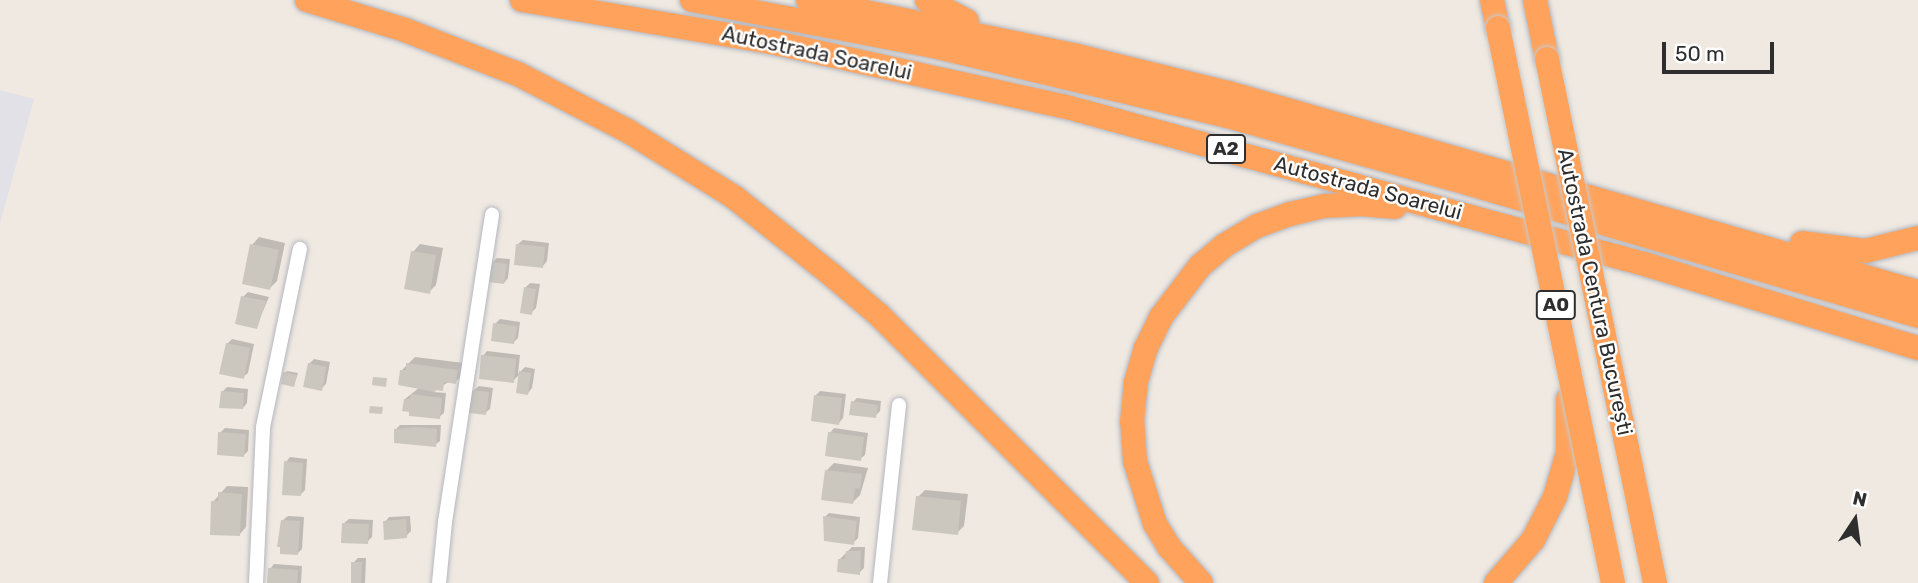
<!DOCTYPE html>
<html>
<head>
<meta charset="utf-8">
<style>
	body { margin:0 }
	#map { position:relative; width:1918px; height:583px; overflow:hidden; background:#efe9e1; font-family:Rubik,sans-serif }
	div>[style] { position:absolute }
	[style*='--x'] { left:calc(var(--x)*1px); top:calc(var(--y)*1px); width:calc(var(--w)*1px); rotate:calc(var(--a)*1deg) }
	.industrial>* { inset:0; background:#e3e1e8 }
	.shadow>* { inset:0; background:#0003 }
	.building>* { inset:0; background:#cbc7bf }
	.roads { filter:drop-shadow(0 0 2px #b4b7c1) drop-shadow(0 0 2px #b4b7c1) }
	.minor>* { height:14px; margin:-7px; padding:0 7px; transform-origin:7px; border-radius:7px; background:#fff }
	.motorway>* { height:24px; margin:-12px; padding:0 12px; transform-origin:12px; border-radius:12px; background:#ffa35c }
	.bridges { filter:drop-shadow(0 0 2px #c9c9c9) drop-shadow(0 0 2px #c9c9c9) }
	.motorway-bridge>* { height:24px; margin:-12px; padding:0 12px; transform-origin:12px; border-radius:12px; background:#ffa35c }
	span { translate:-50% -50%; white-space:nowrap; text-align:center; line-height:1.15; -webkit-text-stroke:5px #fff; paint-order:stroke }
	.shield-label span { padding:2px 5px; background:#fff; border:2px solid; border-radius:5px; -webkit-text-stroke-width:0 }
	.shield-label { font-size:19px; color:#2e2e2e; font-weight:700 }
	.street-label { font-size:21px; color:#2e2e2e }
	.north { position:absolute; left:1820px; top:485px; width:70px; height:70px; -webkit-text-stroke:5px #fff; paint-order:stroke; rotate:13deg; font-size:19px; font-weight:700; line-height:28px; text-align:center; color:#2e2e2e }
	.north::after { content:''; display:block; margin:auto; width:24px; height:32px; background:#2e2e2e; clip-path:polygon(50% 0,100% 100%,50% 72%,0 100%) }
	.scale { position:absolute; left:1662px; top:42px; width:112px; height:32px; box-sizing:border-box; border:4px solid #2e2e2e; border-top:0; padding-left:9px; font-size:21px; line-height:24px; white-space:nowrap; color:#2e2e2e; -webkit-text-stroke:5px #fff; paint-order:stroke }
</style>
</head>
<body>
<div id="map">
	<div class="industrial">
		<i style="clip-path:polygon(0 90px,34px 99px,0 224px)"></i>
	</div>
	<div class="shadow">
		<i style="clip-path:polygon(259px 237px,285px 243px,277px 281px,270px 288px,252px 245px)"></i>
		<i style="clip-path:polygon(523px 240px,549px 243px,547px 261px,543px 266px,518px 244px)"></i>
		<i style="clip-path:polygon(420px 244px,443px 248px,436px 285px,429px 292px,413px 252px)"></i>
		<i style="clip-path:polygon(497px 258px,510px 259px,508px 278px,504px 283px,493px 262px)"></i>
		<i style="clip-path:polygon(530px 283px,540px 284px,536px 308px,531px 313px,526px 287px)"></i>
		<i style="clip-path:polygon(248px 292px,269px 297px,256px 327px,243px 297px)"></i>
		<i style="clip-path:polygon(500px 319px,520px 322px,518px 338px,514px 342px,495px 324px)"></i>
		<i style="clip-path:polygon(232px 339px,254px 344px,248px 373px,243px 377px,227px 344px)"></i>
		<i style="clip-path:polygon(487px 351px,520px 355px,518px 374px,525px 367px,535px 369px,532px 388px,528px 393px,520px 374px,513px 381px,483px 356px)"></i>
		<i style="clip-path:polygon(415px 357px,464px 363px,463px 375px,455px 382px,450px 381px,433px 392px,446px 393px,444px 413px,439px 417px,405px 399px,420px 387px,402px 370px)"></i>
		<i style="clip-path:polygon(314px 359px,330px 362px,326px 384px,321px 389px,309px 364px)"></i>
		<i style="clip-path:polygon(287px 371px,298px 373px,294px 385px,285px 373px)"></i>
		<i style="clip-path:polygon(479px 386px,493px 388px,490px 409px,485px 413px,474px 390px)"></i>
		<i style="clip-path:polygon(227px 387px,248px 389px,247px 403px,243px 408px,222px 392px)"></i>
		<i style="clip-path:polygon(820px 391px,846px 394px,843px 418px,839px 423px,815px 396px)"></i>
		<i style="clip-path:polygon(857px 398px,881px 401px,880px 411px,875px 416px,853px 402px)"></i>
		<i style="clip-path:polygon(400px 425px,441px 425px,440px 441px,435px 445px,395px 430px)"></i>
		<i style="clip-path:polygon(225px 428px,249px 430px,248px 451px,243px 456px,220px 433px)"></i>
		<i style="clip-path:polygon(834px 428px,868px 433px,865px 455px,860px 459px,830px 433px)"></i>
		<i style="clip-path:polygon(290px 457px,307px 459px,305px 490px,301px 494px,286px 462px)"></i>
		<i style="clip-path:polygon(834px 463px,868px 468px,860px 495px,853px 502px,827px 470px)"></i>
		<i style="clip-path:polygon(227px 486px,248px 487px,246px 527px,239px 535px,213px 502px)"></i>
		<i style="clip-path:polygon(925px 490px,968px 494px,964px 526px,957px 533px,918px 497px)"></i>
		<i style="clip-path:polygon(829px 513px,860px 517px,858px 538px,853px 543px,825px 517px)"></i>
		<i style="clip-path:polygon(288px 516px,304px 517px,302px 549px,297px 554px,283px 520px)"></i>
		<i style="clip-path:polygon(410px 516px,411px 531px,406px 536px,385px 522px,389px 517px)"></i>
		<i style="clip-path:polygon(349px 519px,373px 520px,372px 537px,367px 542px,344px 523px)"></i>
		<i style="clip-path:polygon(852px 547px,865px 547px,864px 568px,859px 573px,839px 560px)"></i>
		<i style="clip-path:polygon(358px 558px,366px 558px,365px 583px,352px 583px,353px 563px)"></i>
		<i style="clip-path:polygon(274px 564px,302px 566px,301px 583px,269px 583px,270px 569px)"></i>
	</div>
	<div class="building">
		<i style="clip-path:polygon(250px 244px,279px 250px,270px 290px,242px 284px)"></i>
		<i style="clip-path:polygon(516px 244px,545px 247px,543px 268px,514px 265px)"></i>
		<i style="clip-path:polygon(411px 251px,436px 255px,430px 294px,404px 289px)"></i>
		<i style="clip-path:polygon(491px 262px,507px 264px,504px 284px,488px 282px)"></i>
		<i style="clip-path:polygon(524px 287px,536px 289px,532px 315px,520px 313px)"></i>
		<i style="clip-path:polygon(241px 296px,266px 301px,257px 329px,235px 324px)"></i>
		<i style="clip-path:polygon(493px 323px,517px 326px,514px 344px,491px 341px)"></i>
		<i style="clip-path:polygon(226px 343px,250px 348px,244px 379px,219px 374px)"></i>
		<i style="clip-path:polygon(481px 355px,516px 359px,514px 383px,479px 379px)"></i>
		<i style="clip-path:polygon(308px 363px,326px 367px,322px 391px,303px 387px)"></i>
		<i style="clip-path:polygon(406px 363px,458px 370px,456px 384px,444px 382px,443px 391px,436px 390px,435px 392px,398px 385px,400px 370px,406px 370px)"></i>
		<i style="clip-path:polygon(519px 371px,531px 373px,528px 395px,516px 393px)"></i>
		<i style="clip-path:polygon(283px 372px,297px 375px,294px 387px,281px 384px)"></i>
		<i style="clip-path:polygon(373px 377px,387px 378px,386px 387px,372px 385px)"></i>
		<i style="clip-path:polygon(472px 390px,489px 392px,486px 415px,469px 413px)"></i>
		<i style="clip-path:polygon(221px 391px,244px 393px,243px 409px,219px 408px)"></i>
		<i style="clip-path:polygon(411px 394px,442px 398px,440px 419px,409px 416px,409px 412px,402px 411px,404px 399px,410px 399px)"></i>
		<i style="clip-path:polygon(814px 395px,842px 398px,839px 425px,811px 421px)"></i>
		<i style="clip-path:polygon(851px 401px,878px 405px,876px 418px,849px 415px)"></i>
		<i style="clip-path:polygon(370px 406px,383px 407px,382px 414px,369px 413px)"></i>
		<i style="clip-path:polygon(418px 427px,437px 429px,436px 447px,394px 443px,394px 429px)"></i>
		<i style="clip-path:polygon(218px 432px,246px 434px,244px 457px,217px 455px)"></i>
		<i style="clip-path:polygon(828px 432px,864px 437px,861px 461px,825px 456px)"></i>
		<i style="clip-path:polygon(284px 461px,303px 463px,301px 496px,282px 495px)"></i>
		<i style="clip-path:polygon(825px 470px,862px 474px,860px 489px,855px 488px,853px 504px,821px 500px)"></i>
		<i style="clip-path:polygon(218px 492px,242px 494px,240px 536px,210px 535px,211px 501px,218px 501px)"></i>
		<i style="clip-path:polygon(916px 496px,961px 501px,958px 535px,912px 530px)"></i>
		<i style="clip-path:polygon(823px 516px,857px 521px,854px 545px,824px 541px)"></i>
		<i style="clip-path:polygon(406px 519px,407px 538px,384px 540px,383px 521px)"></i>
		<i style="clip-path:polygon(281px 520px,300px 521px,298px 555px,280px 554px,280px 547px,277px 547px)"></i>
		<i style="clip-path:polygon(342px 523px,369px 524px,368px 544px,341px 543px)"></i>
		<i style="clip-path:polygon(846px 551px,861px 551px,860px 575px,837px 572px,838px 559px,845px 559px)"></i>
		<i style="clip-path:polygon(351px 562px,362px 562px,361px 583px,351px 583px)"></i>
		<i style="clip-path:polygon(268px 568px,298px 570px,297px 583px,267px 583px)"></i>
	</div>
	<div class="roads">
		<div class="minor">
			<i style="--x:256;--y:583;--w:156;--a:-87.4"></i>
			<i style="--x:263;--y:427;--w:182;--a:-78.3"></i>
			<i style="--x:439;--y:583;--w:61;--a:-84.4"></i>
			<i style="--x:445;--y:522;--w:311;--a:-81.3"></i>
			<i style="--x:880;--y:583;--w:179;--a:-83.9"></i>
		</div>
		<div class="motorway">
			<i style="--x:307;--y:0;--w:102;--a:17"></i>
			<i style="--x:405;--y:30;--w:121;--a:21.3"></i>
			<i style="--x:518;--y:74;--w:124;--a:27.4"></i>
			<i style="--x:628;--y:131;--w:125;--a:31.9"></i>
			<i style="--x:734;--y:197;--w:125;--a:38.5"></i>
			<i style="--x:832;--y:275;--w:62;--a:40.4"></i>
			<i style="--x:879;--y:315;--w:379;--a:45"></i>
			<i style="--x:522;--y:0;--w:253;--a:9.6"></i>
			<i style="--x:771;--y:42;--w:299;--a:12.4"></i>
			<i style="--x:1063;--y:106;--w:606;--a:15.21"></i>
			<i style="--x:1648;--y:265;--w:282;--a:17.1"></i>
			<i style="--x:692;--y:0;--w:241;--a:10.8"></i>
			<i style="--x:929;--y:45;--w:306;--a:13.4"></i>
			<i style="--x:1227;--y:116;--w:252;--a:15.6"></i>
			<i style="--x:1470;--y:184;--w:467;--a:16.4"></i>
			<i style="--x:808;--y:0;--w:276;--a:11.7"></i>
			<i style="--x:1078;--y:56;--w:155;--a:13.8"></i>
			<i style="--x:1229;--y:93;--w:717;--a:16.11"></i>
			<i style="--x:927;--y:0;--w:45;--a:27.7"></i>
			<i style="--x:1492;--y:0;--w:29;--a:78"></i>
			<i style="--x:1535;--y:0;--w:60;--a:78.5"></i>
			<i style="--x:1802;--y:243;--w:64;--a:7.2"></i>
			<i style="--x:1865;--y:251;--w:55;--a:-13.8"></i>
			<i style="--x:1201;--y:583;--w:48;--a:-131.6"></i>
			<i style="--x:1169;--y:547;--w:27;--a:-121"></i>
			<i style="--x:1155;--y:524;--w:66;--a:-107.6"></i>
			<i style="--x:1135;--y:461;--w:39;--a:-94"></i>
			<i style="--x:1132;--y:422;--w:40;--a:-84.3"></i>
			<i style="--x:1136;--y:382;--w:35;--a:-74"></i>
			<i style="--x:1146;--y:348;--w:34;--a:-64"></i>
			<i style="--x:1161;--y:317;--w:64;--a:-52.6"></i>
			<i style="--x:1200;--y:266;--w:33;--a:-40"></i>
			<i style="--x:1225;--y:245;--w:37;--a:-31"></i>
			<i style="--x:1257;--y:226;--w:35;--a:-20"></i>
			<i style="--x:1290;--y:214;--w:36;--a:-13"></i>
			<i style="--x:1325;--y:206;--w:35;--a:-3"></i>
			<i style="--x:1360;--y:204;--w:35;--a:5"></i>
			<i style="--x:1496;--y:583;--w:57;--a:-49.3"></i>
			<i style="--x:1533;--y:540;--w:48;--a:-62.9"></i>
			<i style="--x:1555;--y:497;--w:47;--a:-73.9"></i>
			<i style="--x:1568;--y:452;--w:53;--a:-90"></i>
		</div>
	</div>
	<div class="bridges">
		<div class="motorway-bridge">
			<i style="--x:1498;--y:28;--w:567;--a:78.29"></i>
			<i style="--x:1547;--y:59;--w:535;--a:78.35"></i>
		</div>
	</div>
	<div class="shield-label">
		<span style="left:1226px;top:149px">A2</span>
		<span style="left:1556px;top:305px">A0</span>
	</div>
	<div class="street-label">
		<span style="left:817px;top:53px;rotate:12deg">Autostrada Soarelui</span>
		<span style="left:1368px;top:188px;rotate:15deg">Autostrada Soarelui</span>
		<span style="left:1595px;top:292px;rotate:78deg">Autostrada Centura București</span>
	</div>
	<div class="north">N</div>
	<div class="scale">50 m</div>
</div>
</body>
</html>
